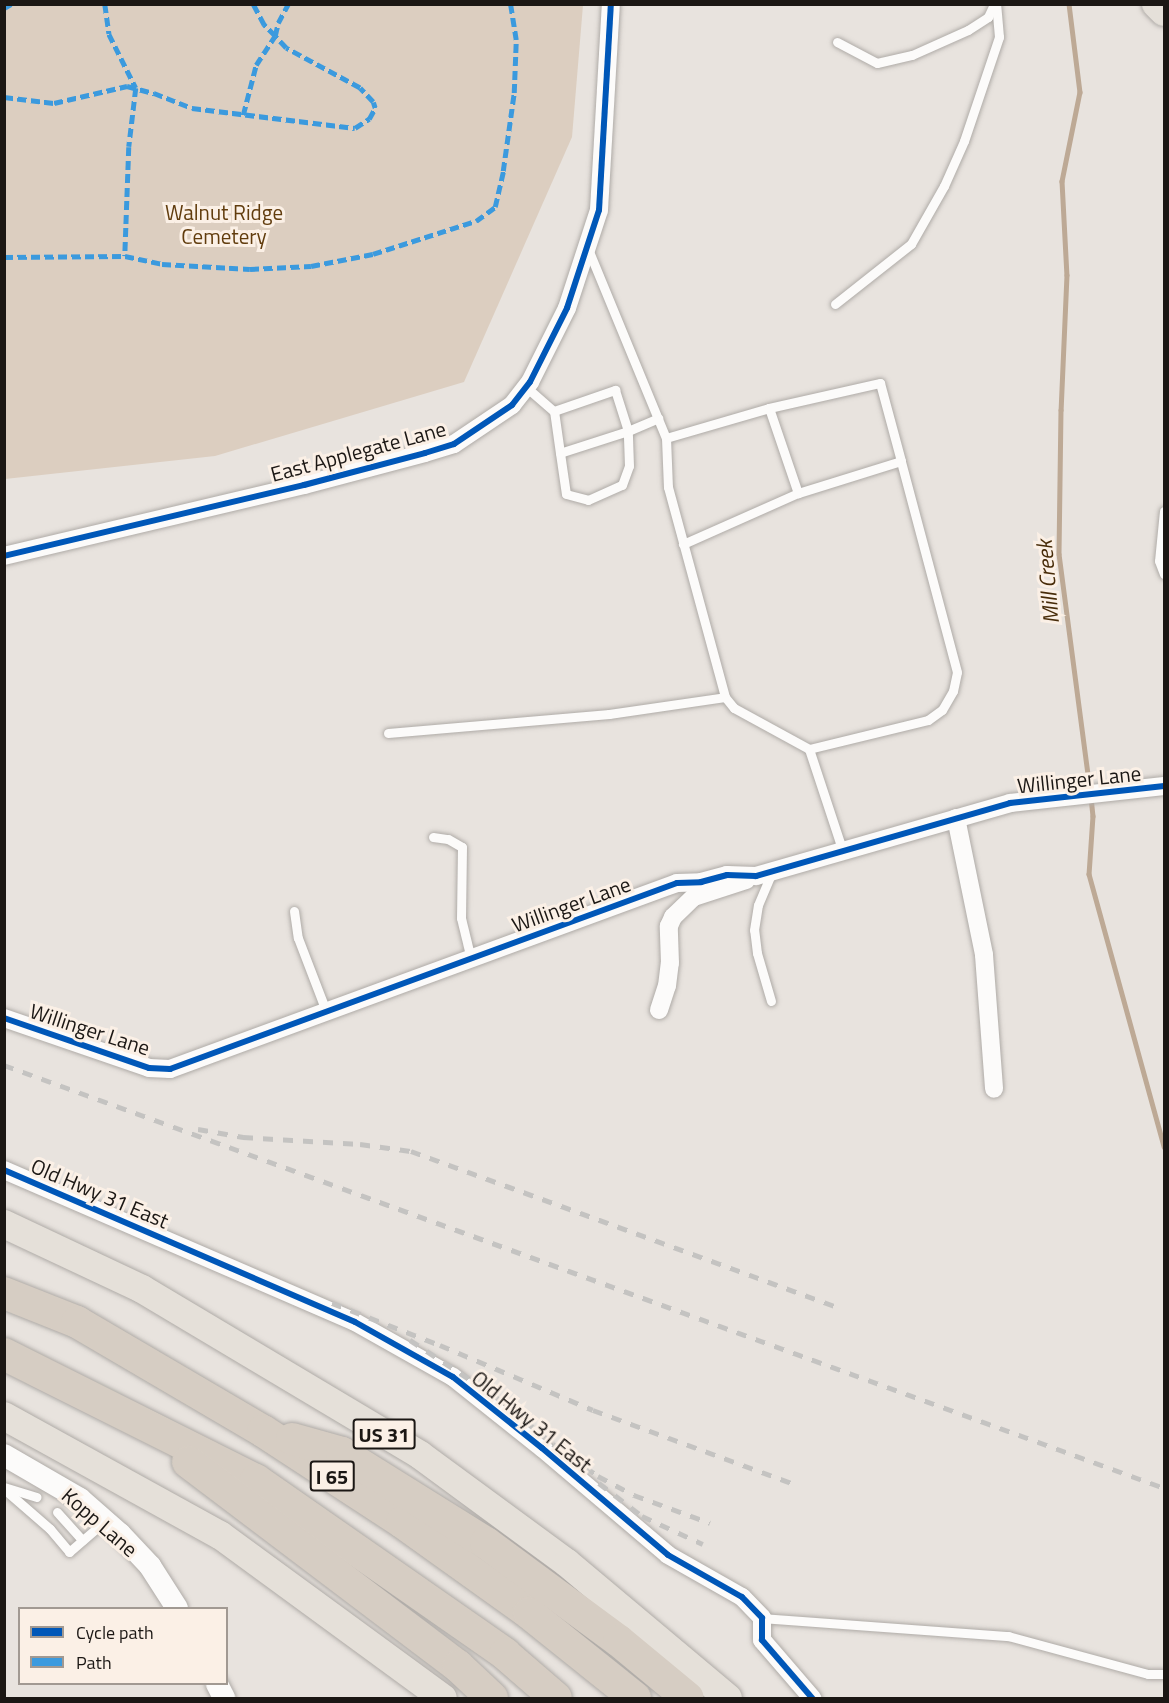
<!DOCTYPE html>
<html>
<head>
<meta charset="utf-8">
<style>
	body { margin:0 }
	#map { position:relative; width:1169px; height:1703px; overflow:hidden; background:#e8e3de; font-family:"Titillium Web",sans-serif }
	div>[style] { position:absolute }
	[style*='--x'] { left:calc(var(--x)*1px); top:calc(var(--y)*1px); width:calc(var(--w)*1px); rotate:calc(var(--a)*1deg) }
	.green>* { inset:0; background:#dccec0 }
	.stream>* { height:4.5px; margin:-2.25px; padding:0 2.25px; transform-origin:2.25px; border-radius:2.25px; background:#bda995 }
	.roads { filter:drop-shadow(0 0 2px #afaba7) drop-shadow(0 0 2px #afaba7) }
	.service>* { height:9px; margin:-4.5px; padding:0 4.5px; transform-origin:4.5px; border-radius:4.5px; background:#fcfbfa }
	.minor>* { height:18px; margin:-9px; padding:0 9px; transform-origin:9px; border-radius:9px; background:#fcfbfa }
	.tertiary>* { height:22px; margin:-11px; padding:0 11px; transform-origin:11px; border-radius:11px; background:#fcfbfa }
	.primary>* { height:28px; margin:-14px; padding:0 14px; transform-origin:14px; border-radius:14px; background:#e5e0d9 }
	.motorway>* { height:32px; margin:-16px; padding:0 16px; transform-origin:16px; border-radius:16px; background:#d6cdc3 }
	.rail>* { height:4.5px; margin-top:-2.25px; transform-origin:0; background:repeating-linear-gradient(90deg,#c4c3c1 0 10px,transparent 0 20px) }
	.quiet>* { height:4.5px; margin-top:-2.25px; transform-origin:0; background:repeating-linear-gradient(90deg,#3b9ade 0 9px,transparent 0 13.5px) }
	.cycleway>* { height:6px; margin:-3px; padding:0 3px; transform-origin:3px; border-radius:3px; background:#0057b8 }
	span { translate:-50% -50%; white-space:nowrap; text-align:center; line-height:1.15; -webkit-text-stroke:6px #fbf0e6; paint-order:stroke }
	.shield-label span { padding:2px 4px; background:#fbf0e6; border:2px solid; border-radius:4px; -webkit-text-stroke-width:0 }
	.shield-label { font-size:20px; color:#1b1714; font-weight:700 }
	.park-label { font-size:21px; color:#613c0d }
	.street-label { font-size:21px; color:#1b1714 }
	.water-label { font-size:22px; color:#472b08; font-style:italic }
	.frame { position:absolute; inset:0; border:6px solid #1b1714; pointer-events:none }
	.legend { position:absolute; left:18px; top:1607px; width:210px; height:78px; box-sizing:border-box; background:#fbf0e6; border:2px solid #a19992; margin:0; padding:8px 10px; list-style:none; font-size:18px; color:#1b1714 }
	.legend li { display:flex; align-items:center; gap:12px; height:30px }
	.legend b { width:30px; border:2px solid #a19992 }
</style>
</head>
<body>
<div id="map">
	<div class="green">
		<i style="clip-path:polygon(4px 5px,583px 5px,572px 137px,464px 382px,215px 456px,5px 479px)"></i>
	</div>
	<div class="stream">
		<i style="--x:1069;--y:4;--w:89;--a:82.9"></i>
		<i style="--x:1080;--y:92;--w:91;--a:101.4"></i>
		<i style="--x:1062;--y:181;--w:94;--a:87"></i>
		<i style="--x:1067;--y:275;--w:135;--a:92.5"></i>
		<i style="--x:1061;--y:410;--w:144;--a:90.8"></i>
		<i style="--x:1059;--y:554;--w:237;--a:82.5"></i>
		<i style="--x:1091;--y:797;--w:19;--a:84"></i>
		<i style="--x:1093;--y:816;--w:58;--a:93.9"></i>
		<i style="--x:1089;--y:874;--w:283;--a:74.6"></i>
	</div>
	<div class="roads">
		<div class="service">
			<i style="--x:837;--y:42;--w:45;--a:27.7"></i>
			<i style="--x:877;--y:63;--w:36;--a:-13"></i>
			<i style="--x:912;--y:55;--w:61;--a:-24.1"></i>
			<i style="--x:968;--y:30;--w:24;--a:-33"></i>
			<i style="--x:988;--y:17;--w:14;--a:-65"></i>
			<i style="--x:588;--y:249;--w:204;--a:67.6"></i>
			<i style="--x:666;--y:438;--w:49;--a:87.7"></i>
			<i style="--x:668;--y:487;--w:218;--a:74.8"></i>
			<i style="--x:725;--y:697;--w:14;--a:51"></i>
			<i style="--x:734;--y:708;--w:85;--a:28.7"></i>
			<i style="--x:809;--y:749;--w:108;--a:71.7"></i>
			<i style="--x:835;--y:304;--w:97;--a:-38.3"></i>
			<i style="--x:911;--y:244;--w:67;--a:-60.4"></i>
			<i style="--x:944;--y:186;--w:49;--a:-66"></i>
			<i style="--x:964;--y:141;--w:110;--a:-71.4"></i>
			<i style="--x:999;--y:37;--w:33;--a:-95"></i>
			<i style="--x:526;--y:387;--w:37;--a:41"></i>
			<i style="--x:554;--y:411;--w:65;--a:-19"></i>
			<i style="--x:615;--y:390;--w:43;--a:72.4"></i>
			<i style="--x:628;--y:431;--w:71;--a:162.1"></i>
			<i style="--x:560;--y:453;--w:42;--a:-98.1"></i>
			<i style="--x:769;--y:408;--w:114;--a:-12.7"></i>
			<i style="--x:880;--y:383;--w:81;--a:74.9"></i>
			<i style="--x:901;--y:461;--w:108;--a:162.7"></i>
			<i style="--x:666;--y:438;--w:107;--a:-16.2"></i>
			<i style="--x:769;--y:408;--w:90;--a:71.2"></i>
			<i style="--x:798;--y:493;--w:126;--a:156.1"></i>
			<i style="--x:560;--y:453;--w:41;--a:81.7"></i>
			<i style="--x:566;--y:494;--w:23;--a:15"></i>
			<i style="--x:588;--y:500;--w:37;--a:-24"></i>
			<i style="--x:622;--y:485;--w:20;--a:-70"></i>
			<i style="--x:629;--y:466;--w:35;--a:-92"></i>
			<i style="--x:628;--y:431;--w:33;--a:-23"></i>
			<i style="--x:1164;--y:511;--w:50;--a:95.7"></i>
			<i style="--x:1159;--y:561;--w:14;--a:69"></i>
			<i style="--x:388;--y:733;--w:222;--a:-4.9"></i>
			<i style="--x:609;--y:714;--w:117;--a:-8.3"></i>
			<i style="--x:809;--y:749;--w:122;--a:-13.7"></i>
			<i style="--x:928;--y:720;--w:17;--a:-36"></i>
			<i style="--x:942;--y:710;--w:22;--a:-60"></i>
			<i style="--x:953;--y:691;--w:19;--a:-78"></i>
			<i style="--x:957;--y:672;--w:218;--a:-104.9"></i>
			<i style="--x:433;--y:837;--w:15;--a:8"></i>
			<i style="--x:448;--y:839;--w:16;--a:30"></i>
			<i style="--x:462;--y:847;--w:71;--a:90.8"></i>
			<i style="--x:461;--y:918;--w:42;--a:76.3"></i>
			<i style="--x:294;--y:911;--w:27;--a:82"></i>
			<i style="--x:298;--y:938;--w:78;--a:69"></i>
			<i style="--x:771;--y:1001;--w:50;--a:-106.3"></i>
			<i style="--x:757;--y:953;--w:23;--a:-97"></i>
			<i style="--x:754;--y:930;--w:25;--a:-81"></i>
			<i style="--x:758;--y:905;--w:36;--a:-67"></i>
			<i style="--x:4;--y:1487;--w:34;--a:17"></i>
			<i style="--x:4;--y:1489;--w:61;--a:41"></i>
			<i style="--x:50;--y:1529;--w:30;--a:50"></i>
			<i style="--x:69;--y:1552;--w:48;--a:-40.7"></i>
			<i style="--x:57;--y:1512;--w:38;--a:48"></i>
			<i style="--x:762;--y:1618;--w:247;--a:4.2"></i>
			<i style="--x:1008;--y:1636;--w:145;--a:15.2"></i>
			<i style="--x:1148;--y:1674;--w:16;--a:0"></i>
		</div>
		<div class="minor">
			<i style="--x:4;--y:556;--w:308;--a:-13.3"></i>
			<i style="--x:304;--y:485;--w:125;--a:-14.8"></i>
			<i style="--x:425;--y:453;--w:30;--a:-17"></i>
			<i style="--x:454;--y:444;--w:70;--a:-33.9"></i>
			<i style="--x:512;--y:405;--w:29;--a:-52"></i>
			<i style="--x:530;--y:382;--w:83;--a:-63.4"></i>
			<i style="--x:567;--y:308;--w:103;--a:-71.9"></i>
			<i style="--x:599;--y:210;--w:206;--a:-86.7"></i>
			<i style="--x:956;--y:818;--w:140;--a:78.4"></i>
			<i style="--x:984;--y:955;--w:134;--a:85.7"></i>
			<i style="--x:659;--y:1010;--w:25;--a:-72"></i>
			<i style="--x:667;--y:986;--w:23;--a:-83"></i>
			<i style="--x:670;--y:963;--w:37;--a:-92"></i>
			<i style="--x:669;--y:926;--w:10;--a:-66"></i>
			<i style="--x:673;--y:917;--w:29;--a:-44"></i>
			<i style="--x:694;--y:897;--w:55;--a:-18.1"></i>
			<i style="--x:4;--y:1018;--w:153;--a:19"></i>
			<i style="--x:149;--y:1068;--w:21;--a:3"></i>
			<i style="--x:170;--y:1069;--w:540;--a:-20.15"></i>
			<i style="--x:677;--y:883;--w:24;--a:-2"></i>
			<i style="--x:701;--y:882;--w:27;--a:-15"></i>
			<i style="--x:727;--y:875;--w:29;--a:2"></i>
			<i style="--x:756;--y:876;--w:264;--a:-16"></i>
			<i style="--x:1010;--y:803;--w:155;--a:-6.3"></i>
			<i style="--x:4;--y:1170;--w:382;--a:23.4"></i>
			<i style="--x:355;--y:1322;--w:112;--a:29.3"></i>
			<i style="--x:453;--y:1377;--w:114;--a:38.6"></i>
			<i style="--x:542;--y:1448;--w:165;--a:40.3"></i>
			<i style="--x:668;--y:1555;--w:85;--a:29.6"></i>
			<i style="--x:742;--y:1597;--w:29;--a:46"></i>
			<i style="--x:762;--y:1618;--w:22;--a:90"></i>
			<i style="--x:762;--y:1640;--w:77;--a:49.2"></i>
		</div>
		<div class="tertiary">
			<i style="--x:4;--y:1455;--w:88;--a:30.1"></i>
			<i style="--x:80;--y:1499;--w:53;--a:41.2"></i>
			<i style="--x:120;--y:1534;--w:44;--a:46.8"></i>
			<i style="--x:150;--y:1566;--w:50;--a:57.3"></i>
			<i style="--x:217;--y:1684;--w:16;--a:63"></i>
		</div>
		<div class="primary">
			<i style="--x:1156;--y:4;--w:11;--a:45"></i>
			<i style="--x:4;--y:1224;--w:153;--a:25.2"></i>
			<i style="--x:142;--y:1289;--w:324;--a:30.8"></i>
			<i style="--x:420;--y:1455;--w:182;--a:36.3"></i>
			<i style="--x:567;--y:1563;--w:210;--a:40"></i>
			<i style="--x:4;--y:1416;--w:247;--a:28.9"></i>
			<i style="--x:220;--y:1535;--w:276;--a:36.2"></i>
		</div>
		<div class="motorway">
			<i style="--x:4;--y:1293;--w:79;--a:21.7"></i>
			<i style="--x:77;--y:1322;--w:216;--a:30.4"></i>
			<i style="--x:263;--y:1431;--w:166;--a:33.2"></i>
			<i style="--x:402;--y:1522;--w:156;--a:35.6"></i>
			<i style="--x:529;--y:1613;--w:136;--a:38.7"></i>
			<i style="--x:4;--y:1354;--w:282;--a:26.6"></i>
			<i style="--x:256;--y:1480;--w:304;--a:34.9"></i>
			<i style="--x:505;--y:1654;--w:67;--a:40.8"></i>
			<i style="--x:292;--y:1439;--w:52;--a:15.6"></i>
			<i style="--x:342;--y:1453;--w:170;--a:32"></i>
			<i style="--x:486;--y:1543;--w:165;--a:36.4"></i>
			<i style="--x:619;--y:1641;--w:89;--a:39.6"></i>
			<i style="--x:188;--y:1462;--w:338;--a:37.1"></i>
			<i style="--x:458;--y:1666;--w:47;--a:43.3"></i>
		</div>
	</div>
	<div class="rail">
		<i style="--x:4;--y:1065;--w:1235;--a:20.03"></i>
		<i style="--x:198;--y:1129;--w:46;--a:10.1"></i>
		<i style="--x:243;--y:1137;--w:117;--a:3.4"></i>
		<i style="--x:360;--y:1144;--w:51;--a:7.8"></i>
		<i style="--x:411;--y:1151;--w:454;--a:20.1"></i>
		<i style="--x:332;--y:1303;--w:116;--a:21.3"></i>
		<i style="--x:440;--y:1345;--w:166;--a:23"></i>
		<i style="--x:593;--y:1410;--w:217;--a:20.2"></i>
		<i style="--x:410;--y:1340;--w:102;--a:33.4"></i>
		<i style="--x:495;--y:1396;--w:75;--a:39.6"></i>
		<i style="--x:553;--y:1444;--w:55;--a:35.4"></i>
		<i style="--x:598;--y:1476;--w:41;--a:27.8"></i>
		<i style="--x:634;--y:1495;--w:81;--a:20.2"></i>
		<i style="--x:599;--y:1483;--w:54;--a:37.5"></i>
		<i style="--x:642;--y:1516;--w:67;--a:24.7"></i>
	</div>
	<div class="quiet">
		<i style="--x:105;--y:4;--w:30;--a:82"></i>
		<i style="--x:109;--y:34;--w:60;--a:63.4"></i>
		<i style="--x:136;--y:88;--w:59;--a:96.8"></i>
		<i style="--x:129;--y:147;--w:109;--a:92.1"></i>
		<i style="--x:125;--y:256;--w:38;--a:12"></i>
		<i style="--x:162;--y:264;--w:88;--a:3.3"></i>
		<i style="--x:250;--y:269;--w:61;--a:-2.8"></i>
		<i style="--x:311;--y:266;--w:63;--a:-11"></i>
		<i style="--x:373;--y:254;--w:108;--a:-17.8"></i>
		<i style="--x:476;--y:221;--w:24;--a:-36"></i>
		<i style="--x:495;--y:207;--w:37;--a:-77"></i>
		<i style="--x:503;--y:171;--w:79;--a:-82"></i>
		<i style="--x:514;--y:93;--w:53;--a:-87.8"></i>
		<i style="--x:516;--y:40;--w:36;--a:-99"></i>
		<i style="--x:4;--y:8;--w:8;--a:-30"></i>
		<i style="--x:4;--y:97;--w:50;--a:6.8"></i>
		<i style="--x:54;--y:103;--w:75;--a:-13.1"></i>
		<i style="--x:127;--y:86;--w:28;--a:15"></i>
		<i style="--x:154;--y:93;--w:41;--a:21.5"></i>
		<i style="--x:192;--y:108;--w:164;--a:7"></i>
		<i style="--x:355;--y:128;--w:17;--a:-33"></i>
		<i style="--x:369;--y:119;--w:13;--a:-61"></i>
		<i style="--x:375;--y:108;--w:6;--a:-108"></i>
		<i style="--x:373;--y:102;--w:19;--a:-133"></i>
		<i style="--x:360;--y:88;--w:84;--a:-151.6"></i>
		<i style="--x:286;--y:48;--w:16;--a:-133"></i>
		<i style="--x:275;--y:36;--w:13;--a:-77"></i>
		<i style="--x:278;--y:23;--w:21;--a:-62"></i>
		<i style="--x:243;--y:115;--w:52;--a:-75.4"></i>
		<i style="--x:256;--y:65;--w:35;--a:-57"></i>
		<i style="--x:275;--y:36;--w:16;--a:-135"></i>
		<i style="--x:264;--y:25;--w:24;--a:-118"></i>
		<i style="--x:4;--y:257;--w:121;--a:-0.5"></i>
	</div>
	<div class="cycleway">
		<i style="--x:4;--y:556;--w:308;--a:-13.3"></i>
		<i style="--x:304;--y:485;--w:125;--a:-14.8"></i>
		<i style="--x:425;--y:453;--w:30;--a:-17"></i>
		<i style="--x:454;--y:444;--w:70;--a:-33.9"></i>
		<i style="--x:512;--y:405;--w:29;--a:-52"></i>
		<i style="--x:530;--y:382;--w:83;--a:-63.4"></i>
		<i style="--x:567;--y:308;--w:103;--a:-71.9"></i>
		<i style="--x:599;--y:210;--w:206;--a:-86.7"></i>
		<i style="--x:4;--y:1018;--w:153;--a:19"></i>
		<i style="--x:149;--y:1068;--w:21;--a:3"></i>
		<i style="--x:170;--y:1069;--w:540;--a:-20.15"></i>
		<i style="--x:677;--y:883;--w:24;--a:-2"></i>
		<i style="--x:701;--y:882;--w:27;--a:-15"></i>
		<i style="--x:727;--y:875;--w:29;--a:2"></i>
		<i style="--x:756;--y:876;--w:264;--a:-16"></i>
		<i style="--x:1010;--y:803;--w:155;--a:-6.3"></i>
		<i style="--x:4;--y:1170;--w:382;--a:23.4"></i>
		<i style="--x:355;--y:1322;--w:112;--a:29.3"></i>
		<i style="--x:453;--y:1377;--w:114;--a:38.6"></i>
		<i style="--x:542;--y:1448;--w:165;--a:40.3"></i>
		<i style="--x:668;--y:1555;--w:85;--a:29.6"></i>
		<i style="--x:742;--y:1597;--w:29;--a:46"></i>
		<i style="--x:762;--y:1618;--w:22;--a:90"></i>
		<i style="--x:762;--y:1640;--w:77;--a:49.2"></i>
	</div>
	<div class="shield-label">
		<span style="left:384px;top:1434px">US 31</span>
		<span style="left:332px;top:1476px">I 65</span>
	</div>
	<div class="park-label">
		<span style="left:224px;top:224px">Walnut Ridge<br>Cemetery</span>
	</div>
	<div class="street-label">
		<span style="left:358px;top:451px;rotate:-15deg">East Applegate Lane</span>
		<span style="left:1079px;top:779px;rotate:-6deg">Willinger Lane</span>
		<span style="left:571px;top:904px;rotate:-20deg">Willinger Lane</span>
		<span style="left:90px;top:1029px;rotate:18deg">Willinger Lane</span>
		<span style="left:100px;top:1193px;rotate:23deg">Old Hwy 31 East</span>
		<span style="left:532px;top:1421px;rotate:39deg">Old Hwy 31 East</span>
		<span style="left:100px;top:1522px;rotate:41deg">Kopp Lane</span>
	</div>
	<div class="water-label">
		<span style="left:1048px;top:582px;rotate:-95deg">Mill Creek</span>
	</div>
	<div class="frame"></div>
	<ul class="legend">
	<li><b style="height:8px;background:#0057b8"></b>Cycle path</li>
	<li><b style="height:8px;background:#3b9ade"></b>Path</li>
	</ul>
</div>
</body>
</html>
